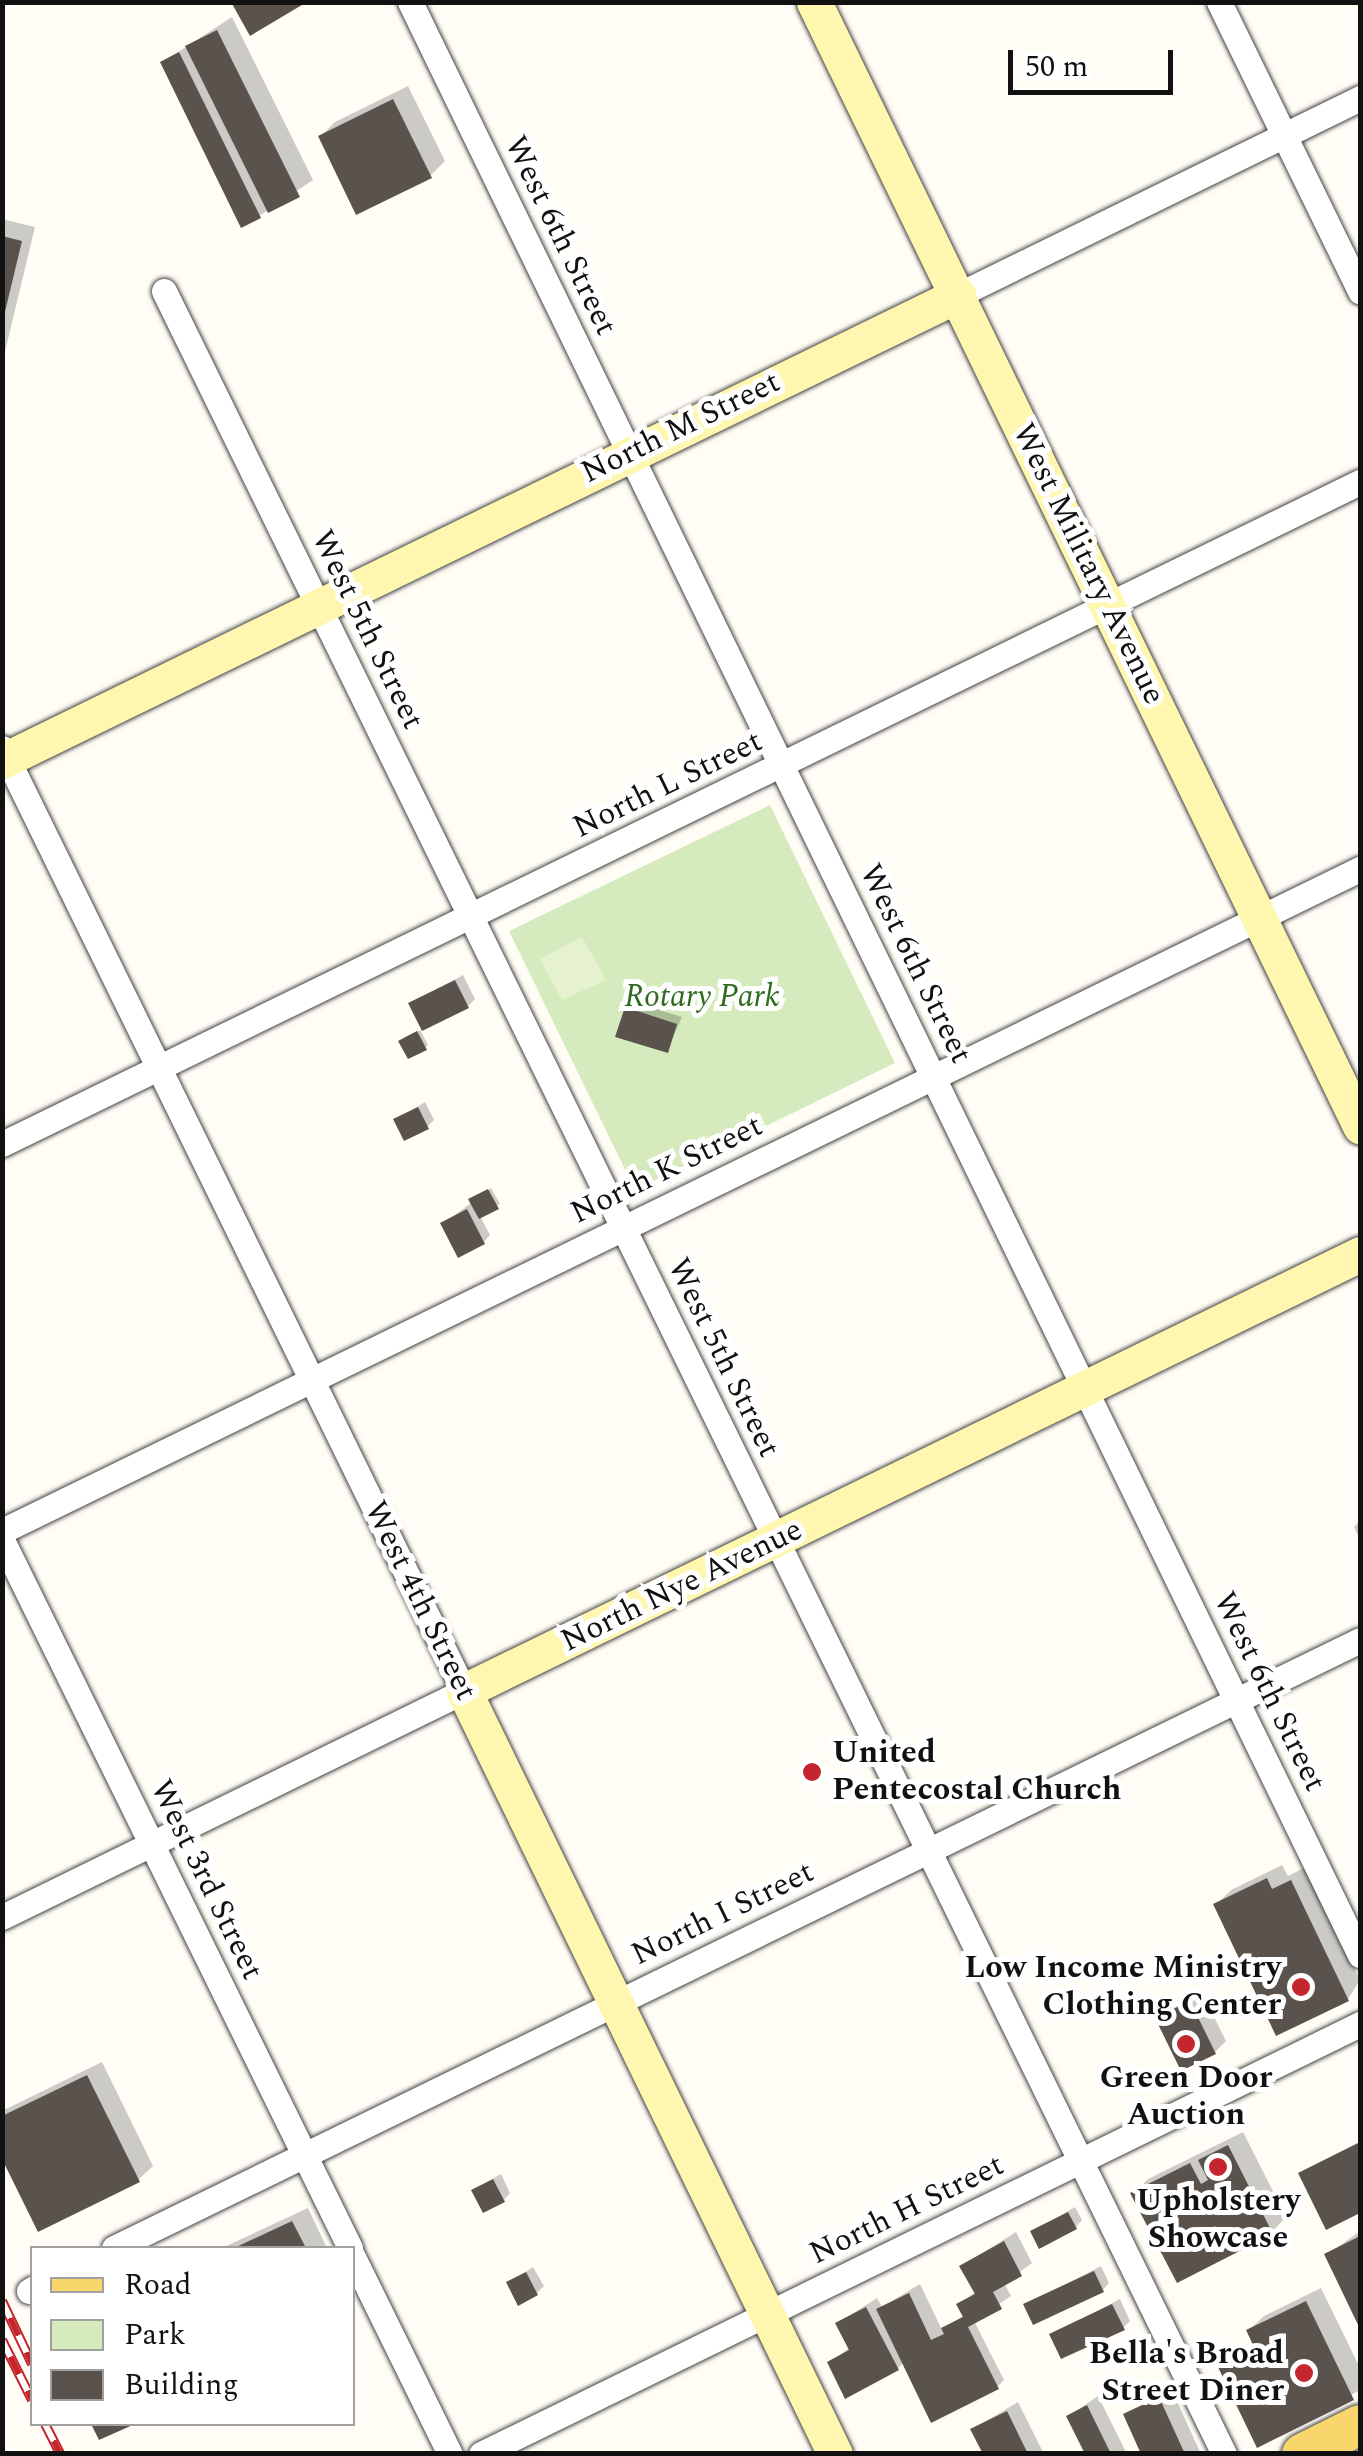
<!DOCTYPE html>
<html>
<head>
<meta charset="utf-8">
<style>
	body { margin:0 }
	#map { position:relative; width:1363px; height:2456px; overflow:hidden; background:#fffdf5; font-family:Spectral,serif }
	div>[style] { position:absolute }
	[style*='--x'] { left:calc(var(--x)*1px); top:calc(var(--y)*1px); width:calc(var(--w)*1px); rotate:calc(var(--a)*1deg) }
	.green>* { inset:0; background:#d5ebbd }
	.pitch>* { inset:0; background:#e6f2cf }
	.shadow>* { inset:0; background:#0003 }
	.building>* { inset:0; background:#5a524d }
	.roads { filter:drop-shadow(0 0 2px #444) drop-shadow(0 0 2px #444) }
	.street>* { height:25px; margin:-12.5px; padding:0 12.5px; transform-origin:12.5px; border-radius:12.5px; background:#fff }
	.secondary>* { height:35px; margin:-17.5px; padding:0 17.5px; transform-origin:17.5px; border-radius:17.5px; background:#fff6b0 }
	.primary>* { height:40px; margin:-20px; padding:0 20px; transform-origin:20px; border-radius:20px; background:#f9d66b }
	.rail>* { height:10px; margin-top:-5px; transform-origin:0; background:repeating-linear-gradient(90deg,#fff 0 19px,#c4262e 0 38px); box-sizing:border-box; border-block:2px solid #c4262e }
	.dots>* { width:28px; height:28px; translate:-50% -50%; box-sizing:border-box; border:5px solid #fff; border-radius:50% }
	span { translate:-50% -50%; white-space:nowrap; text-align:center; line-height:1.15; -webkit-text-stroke:10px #fff; paint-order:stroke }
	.street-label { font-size:32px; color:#111 }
	.park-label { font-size:32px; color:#2f6b1f; font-style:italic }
	.poi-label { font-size:32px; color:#111; font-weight:700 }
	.left { translate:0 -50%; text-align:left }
	.right { translate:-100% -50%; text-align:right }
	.frame { position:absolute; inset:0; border:5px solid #111; pointer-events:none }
	.legend { position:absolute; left:30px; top:2246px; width:325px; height:180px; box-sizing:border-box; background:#fff; border:2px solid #a0a0a0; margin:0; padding:12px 18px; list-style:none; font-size:30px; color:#111 }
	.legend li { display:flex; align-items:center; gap:20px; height:50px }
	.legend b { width:50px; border:2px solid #a0a0a0 }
	.scale { position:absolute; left:1008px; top:50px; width:165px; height:45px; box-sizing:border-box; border:5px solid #111; border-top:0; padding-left:12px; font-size:30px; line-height:35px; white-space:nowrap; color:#111; -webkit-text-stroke:8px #fff; paint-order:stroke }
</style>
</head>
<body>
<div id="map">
	<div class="green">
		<i style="clip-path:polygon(770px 805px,895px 1063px,635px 1190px,509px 931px)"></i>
	</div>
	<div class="pitch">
		<i style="clip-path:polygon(582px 937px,606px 980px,562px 1000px,540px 959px)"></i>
	</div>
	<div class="shadow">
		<i style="clip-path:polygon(232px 17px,313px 180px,259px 216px,163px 62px)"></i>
		<i style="clip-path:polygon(408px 86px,445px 161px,430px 176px,321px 136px,335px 122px)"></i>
		<i style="clip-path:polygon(2px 219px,35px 227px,2px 364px)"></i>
		<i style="clip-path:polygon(463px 975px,475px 999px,468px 1006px,411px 1003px)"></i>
		<i style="clip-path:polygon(634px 1002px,682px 1017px,667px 1051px,627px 1009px)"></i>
		<i style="clip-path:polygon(420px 1030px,428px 1045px,425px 1048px,404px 1038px)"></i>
		<i style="clip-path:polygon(425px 1102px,434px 1120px,427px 1127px,396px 1120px)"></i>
		<i style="clip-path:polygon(491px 1188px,500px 1204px,480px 1216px,490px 1235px,484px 1242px,443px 1224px)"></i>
		<i style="clip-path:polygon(1360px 1520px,1360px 1540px,1354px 1527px)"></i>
		<i style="clip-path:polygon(1282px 1865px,1288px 1876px,1306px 1867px,1360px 1980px,1348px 1999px,1216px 1905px,1231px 1890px)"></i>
		<i style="clip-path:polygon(1201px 1991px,1226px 2041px,1215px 2052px,1158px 2018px)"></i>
		<i style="clip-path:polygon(102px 2062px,153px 2166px,138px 2180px,2px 2154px,2px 2111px)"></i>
		<i style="clip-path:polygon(1243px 2132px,1286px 2217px,1272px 2232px,1133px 2194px,1148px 2179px)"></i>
		<i style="clip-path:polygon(501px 2174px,510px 2193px,504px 2200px,474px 2190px)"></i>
		<i style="clip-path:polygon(1075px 2207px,1082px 2220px,1076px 2227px,1033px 2232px)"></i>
		<i style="clip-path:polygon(308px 2208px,327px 2248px,222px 2248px)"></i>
		<i style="clip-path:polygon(1360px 2231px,1360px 2323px,1327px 2255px)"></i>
		<i style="clip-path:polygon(1016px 2232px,1032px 2263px,1004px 2283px,1011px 2296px,974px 2321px,1004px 2380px,997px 2387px,904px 2362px,898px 2368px,830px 2363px,850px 2347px,838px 2323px,877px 2298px,882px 2307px,920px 2284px,942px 2330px,964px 2315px,959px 2305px,976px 2291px,962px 2266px)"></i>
		<i style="clip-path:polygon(1101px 2266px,1109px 2283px,1103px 2290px,1026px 2305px)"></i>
		<i style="clip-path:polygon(533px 2267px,544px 2286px,537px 2293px,509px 2283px)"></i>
		<i style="clip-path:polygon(1321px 2288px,1360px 2368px,1360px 2390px,1259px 2444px,1220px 2365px,1255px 2343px,1249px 2330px,1264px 2316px)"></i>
		<i style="clip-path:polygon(1120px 2299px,1130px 2321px,1123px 2328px,1052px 2335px)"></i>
		<i style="clip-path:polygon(1171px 2388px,1201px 2454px,1143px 2454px,1126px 2415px)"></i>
		<i style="clip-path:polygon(1098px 2396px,1127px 2454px,1088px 2454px,1069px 2416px)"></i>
		<i style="clip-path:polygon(1018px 2402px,1044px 2454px,985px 2454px,973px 2429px)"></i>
	</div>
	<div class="building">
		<i style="clip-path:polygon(231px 2px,307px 2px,250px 36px)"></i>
		<i style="clip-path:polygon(217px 30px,300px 197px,268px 213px,185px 46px)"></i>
		<i style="clip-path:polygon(179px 52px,261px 218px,241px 228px,160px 62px)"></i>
		<i style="clip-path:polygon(393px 99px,432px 178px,356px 215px,318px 136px)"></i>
		<i style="clip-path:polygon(2px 236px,22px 241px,4px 316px,2px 316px)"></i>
		<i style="clip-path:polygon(455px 980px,469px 1008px,422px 1031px,408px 1003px)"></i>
		<i style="clip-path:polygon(625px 1007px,677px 1024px,668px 1053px,615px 1037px)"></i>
		<i style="clip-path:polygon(417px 1031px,427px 1050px,408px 1059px,398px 1041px)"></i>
		<i style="clip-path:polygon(418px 1107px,429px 1129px,404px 1141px,393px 1119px)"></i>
		<i style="clip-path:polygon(488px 1189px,499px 1209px,479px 1219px,468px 1199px)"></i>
		<i style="clip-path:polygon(467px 1209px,485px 1244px,458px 1258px,440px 1223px)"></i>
		<i style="clip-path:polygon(1267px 1878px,1272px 1889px,1291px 1880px,1349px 2001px,1276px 2036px,1213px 1904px)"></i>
		<i style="clip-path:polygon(1190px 2001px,1216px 2054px,1181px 2071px,1155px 2018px)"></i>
		<i style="clip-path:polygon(87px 2075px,140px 2182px,38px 2232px,2px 2159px,2px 2116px)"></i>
		<i style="clip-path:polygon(1360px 2142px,1360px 2213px,1326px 2230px,1298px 2173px)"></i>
		<i style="clip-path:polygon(1228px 2145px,1273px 2234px,1177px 2283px,1130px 2193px,1190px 2163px,1201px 2184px,1208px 2180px,1198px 2160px)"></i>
		<i style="clip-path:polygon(493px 2179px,505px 2202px,483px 2213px,471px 2190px)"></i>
		<i style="clip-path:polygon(1068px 2212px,1077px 2229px,1039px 2249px,1030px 2231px)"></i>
		<i style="clip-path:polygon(292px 2221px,306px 2248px,234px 2248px)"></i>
		<i style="clip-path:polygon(1360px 2236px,1360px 2329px,1324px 2254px)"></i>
		<i style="clip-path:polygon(1004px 2241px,1022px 2276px,993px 2292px,1002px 2309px,968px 2327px,999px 2389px,931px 2423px,876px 2309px,909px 2293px,931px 2340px,944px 2334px,941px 2328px,963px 2317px,956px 2304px,975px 2294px,959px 2266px)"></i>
		<i style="clip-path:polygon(1094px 2271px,1104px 2292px,1033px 2325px,1023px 2304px)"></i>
		<i style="clip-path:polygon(526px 2272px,538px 2295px,518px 2306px,506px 2282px)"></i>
		<i style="clip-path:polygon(1306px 2301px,1354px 2400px,1257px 2448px,1217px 2365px,1254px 2347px,1246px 2330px)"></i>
		<i style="clip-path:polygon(1112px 2304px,1125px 2330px,1061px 2359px,1049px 2334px)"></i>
		<i style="clip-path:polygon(866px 2307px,899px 2370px,845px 2399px,827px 2362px,849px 2350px,835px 2323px)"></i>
		<i style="clip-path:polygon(1159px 2397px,1185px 2454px,1141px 2454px,1123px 2414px)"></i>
		<i style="clip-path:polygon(1087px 2405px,1111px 2454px,1085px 2454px,1066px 2416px)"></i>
		<i style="clip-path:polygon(1007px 2411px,1028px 2454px,983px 2454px,970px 2429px)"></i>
		<i style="clip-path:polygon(91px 2424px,135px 2424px,99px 2440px)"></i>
	</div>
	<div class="roads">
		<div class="street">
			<i style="--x:410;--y:2;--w:2172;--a:64.06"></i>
			<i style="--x:1219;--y:2;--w:322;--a:64"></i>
			<i style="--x:164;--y:291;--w:2409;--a:63.89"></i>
			<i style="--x:958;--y:295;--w:448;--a:-26.1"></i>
			<i style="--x:2;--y:748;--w:1050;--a:63.9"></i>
			<i style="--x:464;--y:1691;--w:514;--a:153.93"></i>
			<i style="--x:2;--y:1144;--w:1511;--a:-25.99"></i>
			<i style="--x:2;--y:1531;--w:1511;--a:-25.99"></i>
			<i style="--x:2;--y:1540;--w:789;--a:63.82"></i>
			<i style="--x:114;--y:2248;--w:1386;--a:-26.01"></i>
			<i style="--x:352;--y:2255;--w:222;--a:63.8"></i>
			<i style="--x:29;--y:2291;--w:4;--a:-34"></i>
			<i style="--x:481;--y:2454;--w:979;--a:-26.07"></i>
		</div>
		<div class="secondary">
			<i style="--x:814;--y:2;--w:1250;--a:64.09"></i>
			<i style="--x:2;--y:761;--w:1064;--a:-25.99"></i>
			<i style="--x:835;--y:2454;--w:848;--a:-115.93"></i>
			<i style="--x:464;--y:1691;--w:997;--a:-26"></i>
		</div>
		<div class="primary">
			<i style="--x:1302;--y:2454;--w:65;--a:-26.6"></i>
		</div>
	</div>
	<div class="rail">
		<i style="--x:2;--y:2301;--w:70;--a:64.5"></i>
		<i style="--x:2;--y:2340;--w:67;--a:63.4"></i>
		<i style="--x:45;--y:2424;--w:34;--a:63"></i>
	</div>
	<div class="dots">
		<i style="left:812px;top:1772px;background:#c4262e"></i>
		<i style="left:1301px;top:1987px;background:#c4262e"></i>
		<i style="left:1186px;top:2044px;background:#c4262e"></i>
		<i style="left:1218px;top:2167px;background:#c4262e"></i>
		<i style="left:1304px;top:2373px;background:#c4262e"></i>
	</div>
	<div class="street-label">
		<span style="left:560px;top:236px;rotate:64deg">West 6th Street</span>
		<span style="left:681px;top:428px;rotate:-26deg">North M Street</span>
		<span style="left:1088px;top:564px;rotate:64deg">West Military Avenue</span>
		<span style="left:367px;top:630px;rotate:64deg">West 5th Street</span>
		<span style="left:668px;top:785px;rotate:-26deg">North L Street</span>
		<span style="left:915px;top:964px;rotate:64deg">West 6th Street</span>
		<span style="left:667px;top:1170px;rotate:-26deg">North K Street</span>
		<span style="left:723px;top:1358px;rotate:64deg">West 5th Street</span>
		<span style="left:682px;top:1586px;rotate:-26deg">North Nye Avenue</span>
		<span style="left:420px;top:1601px;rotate:64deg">West 4th Street</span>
		<span style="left:1269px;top:1692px;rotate:64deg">West 6th Street</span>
		<span style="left:206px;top:1880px;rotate:64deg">West 3rd Street</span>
		<span style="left:723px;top:1914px;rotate:-26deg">North I Street</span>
		<span style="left:907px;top:2210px;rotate:-26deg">North H Street</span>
	</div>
	<div class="park-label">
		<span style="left:702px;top:997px">Rotary Park</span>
	</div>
	<div class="poi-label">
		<span class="left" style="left:832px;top:1772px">United<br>Pentecostal Church</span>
		<span class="right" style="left:1281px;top:1987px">Low Income Ministry<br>Clothing Center</span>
		<span style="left:1186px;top:2097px">Green Door<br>Auction</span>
		<span style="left:1218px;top:2220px">Upholstery<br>Showcase</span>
		<span class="right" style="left:1284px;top:2373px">Bella's Broad<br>Street Diner</span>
	</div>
	<div class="frame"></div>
	<ul class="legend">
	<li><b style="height:12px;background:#f9d66b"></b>Road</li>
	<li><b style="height:28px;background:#d5ebbd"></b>Park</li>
	<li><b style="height:28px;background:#5a524d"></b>Building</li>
	</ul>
	<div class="scale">50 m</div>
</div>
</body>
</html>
